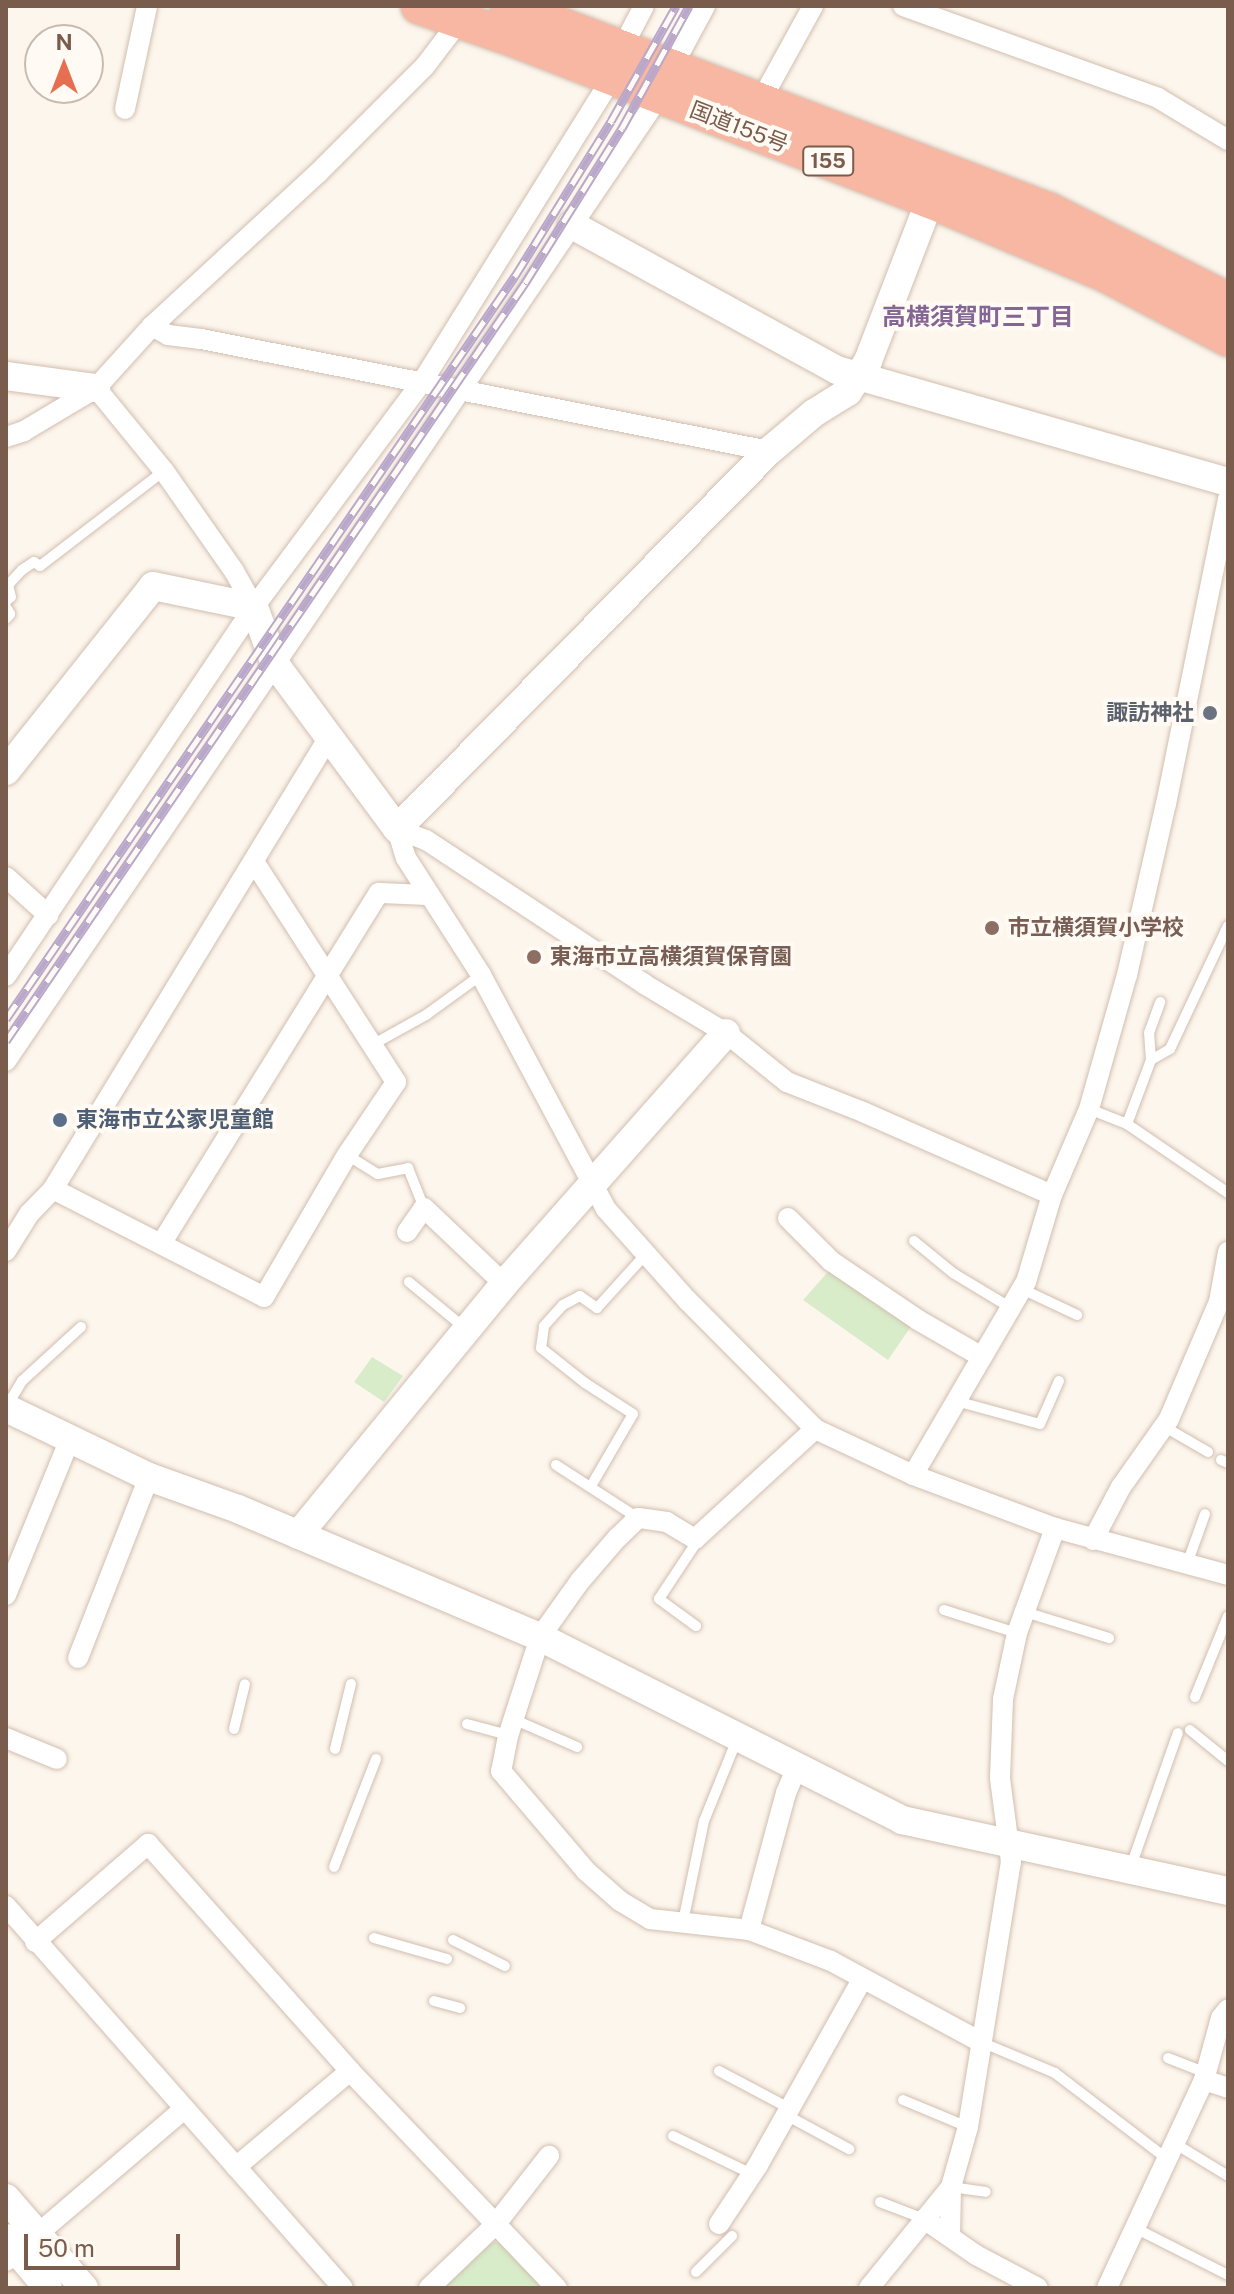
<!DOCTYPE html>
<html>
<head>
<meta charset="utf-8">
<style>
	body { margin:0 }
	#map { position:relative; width:1234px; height:2294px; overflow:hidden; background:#fdf6ec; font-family:"Public Sans","Noto Sans JP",sans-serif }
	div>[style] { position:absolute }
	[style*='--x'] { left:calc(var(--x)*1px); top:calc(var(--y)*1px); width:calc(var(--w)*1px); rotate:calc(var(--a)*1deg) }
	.green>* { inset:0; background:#d8ecc9 }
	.roads { filter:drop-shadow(0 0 2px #d1beb0) drop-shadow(0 0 2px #d1beb0) }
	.lane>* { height:10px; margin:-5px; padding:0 5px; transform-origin:5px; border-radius:5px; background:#fff }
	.street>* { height:20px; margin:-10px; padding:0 10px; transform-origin:10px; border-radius:10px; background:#fff }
	.secondary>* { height:28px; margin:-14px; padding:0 14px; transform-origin:14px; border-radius:14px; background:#fff }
	.highway>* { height:36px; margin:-18px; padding:0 18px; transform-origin:18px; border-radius:18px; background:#f7b7a3 }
	.rail>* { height:9px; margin-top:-4.5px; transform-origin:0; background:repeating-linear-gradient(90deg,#fffaf3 0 18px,#b9a8c9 0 36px); box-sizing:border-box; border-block:2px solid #b9a8c9 }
	.dots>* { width:22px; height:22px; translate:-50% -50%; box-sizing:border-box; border:4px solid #fffaf3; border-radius:50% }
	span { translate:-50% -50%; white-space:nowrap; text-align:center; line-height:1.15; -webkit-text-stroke:8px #fffaf3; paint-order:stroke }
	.shield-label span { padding:2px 6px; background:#fffaf3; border:2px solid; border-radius:6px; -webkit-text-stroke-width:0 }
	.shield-label { font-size:20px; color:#7a5c4d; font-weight:700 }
	.street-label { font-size:22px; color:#7a5c4d }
	.worship-label { font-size:22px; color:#5b616d; font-weight:700 }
	.right { translate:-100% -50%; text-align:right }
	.education-label { font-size:22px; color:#785e54; font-weight:700 }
	.left { translate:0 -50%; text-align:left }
	.service-label { font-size:22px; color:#4e5e75; font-weight:700 }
	.neighbourhood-label { font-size:24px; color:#846695; font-weight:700 }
	.frame { position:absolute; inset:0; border:8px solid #7a5c4d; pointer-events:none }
	.north { position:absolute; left:24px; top:24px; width:80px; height:80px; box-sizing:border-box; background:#fffaf3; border:2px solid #cabbb1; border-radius:50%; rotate:0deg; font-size:22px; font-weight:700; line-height:32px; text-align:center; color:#7a5c4d }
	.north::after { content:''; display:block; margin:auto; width:28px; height:36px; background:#e76f51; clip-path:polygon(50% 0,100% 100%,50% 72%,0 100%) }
	.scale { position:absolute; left:24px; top:2234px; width:156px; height:36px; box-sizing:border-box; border:4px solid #7a5c4d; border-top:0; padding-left:10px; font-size:24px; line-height:28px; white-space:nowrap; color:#7a5c4d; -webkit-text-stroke:6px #fffaf3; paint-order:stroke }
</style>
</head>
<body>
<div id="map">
	<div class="green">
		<i style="clip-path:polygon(835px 1264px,916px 1319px,888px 1360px,803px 1300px)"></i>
		<i style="clip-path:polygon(372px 1357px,403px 1376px,384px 1402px,354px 1382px)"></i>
		<i style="clip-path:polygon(492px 2242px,503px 2243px,546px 2288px,439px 2288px)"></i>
	</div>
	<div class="roads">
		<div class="lane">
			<i style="--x:6;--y:601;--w:6;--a:-39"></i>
			<i style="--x:11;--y:597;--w:12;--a:-104"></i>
			<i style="--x:8;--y:585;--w:21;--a:-47"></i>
			<i style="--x:22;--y:570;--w:14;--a:-34"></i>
			<i style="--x:34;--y:562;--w:7;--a:34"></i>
			<i style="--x:40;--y:566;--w:156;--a:-37.5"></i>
			<i style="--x:6;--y:607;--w:8;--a:60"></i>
			<i style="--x:10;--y:614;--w:6;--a:129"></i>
			<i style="--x:372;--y:1045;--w:62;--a:-29.1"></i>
			<i style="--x:426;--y:1015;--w:68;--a:-36"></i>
			<i style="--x:1151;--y:1060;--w:22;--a:-30"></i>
			<i style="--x:1170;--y:1049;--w:136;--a:-64.8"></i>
			<i style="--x:1089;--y:1109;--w:41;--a:21.5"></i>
			<i style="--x:1127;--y:1124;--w:122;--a:34.3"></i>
			<i style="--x:1127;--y:1124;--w:68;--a:-69.4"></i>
			<i style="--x:1151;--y:1060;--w:27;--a:-94"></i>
			<i style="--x:1149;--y:1033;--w:33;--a:-70"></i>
			<i style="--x:347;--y:1155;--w:36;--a:32"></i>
			<i style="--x:378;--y:1174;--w:31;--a:-11"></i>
			<i style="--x:408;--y:1168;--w:43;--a:68.2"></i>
			<i style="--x:914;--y:1241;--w:50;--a:39.4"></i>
			<i style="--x:953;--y:1273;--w:68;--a:31.1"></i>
			<i style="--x:409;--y:1282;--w:74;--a:39.5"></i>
			<i style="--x:1022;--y:1289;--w:61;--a:25.3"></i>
			<i style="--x:956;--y:1401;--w:87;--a:15.3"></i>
			<i style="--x:1040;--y:1424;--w:47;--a:-66.2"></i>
			<i style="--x:7;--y:1406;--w:29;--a:-59"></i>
			<i style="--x:22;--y:1381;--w:80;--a:-42.5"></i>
			<i style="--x:1163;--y:1426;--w:52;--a:30"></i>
			<i style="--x:1221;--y:1460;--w:8;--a:23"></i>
			<i style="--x:556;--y:1465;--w:98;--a:32.9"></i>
			<i style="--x:591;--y:1486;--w:83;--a:-59.7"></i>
			<i style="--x:633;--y:1414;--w:57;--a:-147.1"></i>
			<i style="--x:585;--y:1383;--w:56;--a:-141.5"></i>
			<i style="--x:541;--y:1348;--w:22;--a:-82"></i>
			<i style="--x:544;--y:1326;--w:28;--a:-48"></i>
			<i style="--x:563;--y:1305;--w:19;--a:-28"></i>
			<i style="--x:580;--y:1296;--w:21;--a:35"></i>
			<i style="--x:597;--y:1308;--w:73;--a:-47.8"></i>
			<i style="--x:695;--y:1539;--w:4;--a:76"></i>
			<i style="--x:696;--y:1543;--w:67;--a:123.5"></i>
			<i style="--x:659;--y:1599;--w:46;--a:36.1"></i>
			<i style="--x:1187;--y:1564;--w:53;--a:-70.2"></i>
			<i style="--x:944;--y:1610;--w:77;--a:17.5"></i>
			<i style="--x:1025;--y:1612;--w:88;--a:17.2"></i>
			<i style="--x:1195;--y:1697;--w:87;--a:-67.8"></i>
			<i style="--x:513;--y:1719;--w:70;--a:23.6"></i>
			<i style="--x:467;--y:1724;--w:42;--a:15"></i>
			<i style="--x:234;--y:1729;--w:46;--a:-76.3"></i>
			<i style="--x:1190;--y:1730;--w:49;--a:39.2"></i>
			<i style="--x:335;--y:1749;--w:67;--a:-76.2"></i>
			<i style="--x:334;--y:1867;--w:116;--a:-68.7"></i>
			<i style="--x:1130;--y:1869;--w:144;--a:-70.6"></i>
			<i style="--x:683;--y:1922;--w:103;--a:-78.3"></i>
			<i style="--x:704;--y:1821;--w:91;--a:-68"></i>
			<i style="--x:374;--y:1938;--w:76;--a:16"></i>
			<i style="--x:453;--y:1940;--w:58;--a:26.6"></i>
			<i style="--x:434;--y:2001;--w:27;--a:15"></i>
			<i style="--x:981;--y:2042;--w:80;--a:22.7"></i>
			<i style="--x:1055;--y:2073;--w:141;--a:37.5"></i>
			<i style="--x:1168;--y:2058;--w:41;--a:21.5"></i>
			<i style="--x:719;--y:2071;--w:79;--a:27.9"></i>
			<i style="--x:903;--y:2100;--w:70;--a:22.6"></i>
			<i style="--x:786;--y:2115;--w:72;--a:28.4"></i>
			<i style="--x:673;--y:2136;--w:88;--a:25.7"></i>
			<i style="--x:1174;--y:2143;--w:63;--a:31.4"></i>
			<i style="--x:951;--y:2187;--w:35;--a:8"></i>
			<i style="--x:880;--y:2202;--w:47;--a:21.1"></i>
			<i style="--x:1135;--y:2228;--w:104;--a:26.8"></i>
			<i style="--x:696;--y:2272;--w:51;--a:-45"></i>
		</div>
		<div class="street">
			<i style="--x:903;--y:6;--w:271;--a:19.8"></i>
			<i style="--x:1158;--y:98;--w:82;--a:31"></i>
			<i style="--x:622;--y:48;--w:47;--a:-62.4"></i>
			<i style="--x:671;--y:69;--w:72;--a:-61.6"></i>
			<i style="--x:759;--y:104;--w:112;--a:-61.1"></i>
			<i style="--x:125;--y:109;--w:105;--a:-77.9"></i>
			<i style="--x:152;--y:326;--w:18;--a:29"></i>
			<i style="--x:168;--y:335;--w:33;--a:7"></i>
			<i style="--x:201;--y:339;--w:579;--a:11.15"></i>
			<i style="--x:96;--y:388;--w:107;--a:50.7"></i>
			<i style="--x:164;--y:471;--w:122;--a:55"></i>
			<i style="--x:234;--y:571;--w:41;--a:60.9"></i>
			<i style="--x:6;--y:437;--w:19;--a:-18"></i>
			<i style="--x:24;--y:431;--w:84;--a:-30.8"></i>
			<i style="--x:96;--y:388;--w:84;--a:-47.9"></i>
			<i style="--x:152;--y:326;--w:224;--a:-42.7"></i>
			<i style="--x:317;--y:174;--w:153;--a:-45"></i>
			<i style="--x:425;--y:66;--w:58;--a:-52.7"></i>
			<i style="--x:397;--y:829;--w:30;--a:73"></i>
			<i style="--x:406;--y:858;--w:139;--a:57.3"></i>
			<i style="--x:481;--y:975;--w:265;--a:61.9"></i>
			<i style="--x:606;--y:1209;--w:123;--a:48.3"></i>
			<i style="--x:688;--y:1301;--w:180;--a:45.2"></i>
			<i style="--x:815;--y:1429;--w:108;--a:25.1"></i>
			<i style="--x:913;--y:1475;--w:152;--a:20.5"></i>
			<i style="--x:1055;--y:1528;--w:179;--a:15.2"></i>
			<i style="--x:397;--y:829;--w:31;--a:21"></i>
			<i style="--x:426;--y:840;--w:261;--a:33.4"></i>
			<i style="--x:644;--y:984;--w:96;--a:30.9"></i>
			<i style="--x:726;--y:1033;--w:78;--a:38.8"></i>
			<i style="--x:787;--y:1082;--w:82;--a:21.5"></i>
			<i style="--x:863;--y:1112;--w:206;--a:23.7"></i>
			<i style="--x:6;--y:877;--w:57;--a:42.1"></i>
			<i style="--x:6;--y:976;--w:445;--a:-56.1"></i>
			<i style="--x:254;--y:607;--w:281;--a:-53.3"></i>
			<i style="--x:422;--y:382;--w:358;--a:-58"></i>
			<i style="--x:6;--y:1061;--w:1164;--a:-55.89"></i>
			<i style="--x:53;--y:1189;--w:237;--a:27.1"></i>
			<i style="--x:264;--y:1297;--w:164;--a:-59.7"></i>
			<i style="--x:347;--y:1155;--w:88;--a:-56.1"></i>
			<i style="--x:396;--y:1082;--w:262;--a:-122.8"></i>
			<i style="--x:788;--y:1218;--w:61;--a:45"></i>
			<i style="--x:831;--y:1261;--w:105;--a:34.1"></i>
			<i style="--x:918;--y:1320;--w:74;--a:30"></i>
			<i style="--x:407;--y:1232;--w:29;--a:-55"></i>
			<i style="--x:424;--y:1208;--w:110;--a:43.5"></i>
			<i style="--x:161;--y:1244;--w:413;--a:-58.2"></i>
			<i style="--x:379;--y:893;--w:50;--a:2.3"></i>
			<i style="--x:6;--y:1251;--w:44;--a:-58.1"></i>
			<i style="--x:29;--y:1214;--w:35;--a:-46"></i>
			<i style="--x:53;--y:1189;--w:530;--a:-58.59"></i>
			<i style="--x:815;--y:1429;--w:163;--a:137.5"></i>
			<i style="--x:695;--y:1539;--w:33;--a:-149"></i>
			<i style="--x:667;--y:1522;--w:29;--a:-172"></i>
			<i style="--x:638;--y:1518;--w:28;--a:136"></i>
			<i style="--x:618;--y:1537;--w:58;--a:130.8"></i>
			<i style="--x:580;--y:1581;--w:69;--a:125.5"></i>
			<i style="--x:540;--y:1637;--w:104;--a:107.9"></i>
			<i style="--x:508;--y:1736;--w:36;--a:101"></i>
			<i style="--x:501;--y:1771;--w:131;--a:49.6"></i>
			<i style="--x:586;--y:1871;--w:45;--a:41.4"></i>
			<i style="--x:620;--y:1901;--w:35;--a:31"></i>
			<i style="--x:650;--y:1919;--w:100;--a:6.3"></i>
			<i style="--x:749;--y:1930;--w:88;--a:20.7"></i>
			<i style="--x:831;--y:1961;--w:170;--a:28.4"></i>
			<i style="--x:913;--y:1475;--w:224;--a:-59.7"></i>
			<i style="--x:1026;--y:1282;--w:91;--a:-73.4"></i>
			<i style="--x:1052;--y:1195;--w:94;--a:-66.7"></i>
			<i style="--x:1089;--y:1109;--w:139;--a:-74.2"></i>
			<i style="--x:1127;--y:975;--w:175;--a:-77.2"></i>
			<i style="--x:1166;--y:804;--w:312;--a:-78.5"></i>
			<i style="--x:1093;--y:1540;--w:60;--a:-62.2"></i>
			<i style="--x:1121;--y:1487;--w:83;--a:-54.8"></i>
			<i style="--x:1169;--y:1419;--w:127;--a:-66.9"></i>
			<i style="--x:1219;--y:1302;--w:51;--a:-79.8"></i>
			<i style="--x:6;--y:1595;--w:169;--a:-67.7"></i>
			<i style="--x:78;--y:1658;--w:194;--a:-68.6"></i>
			<i style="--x:6;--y:1738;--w:55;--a:22.4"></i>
			<i style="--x:6;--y:1906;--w:509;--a:48.58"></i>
			<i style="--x:749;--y:1930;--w:142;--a:-74.9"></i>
			<i style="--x:786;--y:1793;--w:28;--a:-67"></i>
			<i style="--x:35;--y:1942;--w:150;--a:-40.9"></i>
			<i style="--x:148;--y:1844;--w:304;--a:48.3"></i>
			<i style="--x:350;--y:2071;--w:300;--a:46.4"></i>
			<i style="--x:1204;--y:2080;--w:25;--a:18"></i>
			<i style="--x:236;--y:2167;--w:149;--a:-40.1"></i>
			<i style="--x:924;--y:2219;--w:63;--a:34.7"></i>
			<i style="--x:976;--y:2255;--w:70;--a:28"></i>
			<i style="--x:719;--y:2224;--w:71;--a:-56.5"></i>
			<i style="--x:758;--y:2165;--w:212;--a:-60.7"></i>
			<i style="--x:950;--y:2236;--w:49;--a:-88.8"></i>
			<i style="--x:6;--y:2261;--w:234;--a:-40.5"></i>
			<i style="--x:429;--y:2288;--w:91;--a:-43.7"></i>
			<i style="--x:495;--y:2225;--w:88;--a:-52"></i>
			<i style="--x:869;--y:2288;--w:130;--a:-50.9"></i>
			<i style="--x:951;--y:2187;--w:62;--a:-74.2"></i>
			<i style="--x:968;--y:2127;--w:268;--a:-80.8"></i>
			<i style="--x:1011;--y:1862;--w:85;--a:-97.5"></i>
			<i style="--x:1000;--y:1778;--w:79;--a:-87.8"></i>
			<i style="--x:1003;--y:1699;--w:67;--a:-78"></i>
			<i style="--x:1017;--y:1633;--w:112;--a:-70.1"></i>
			<i style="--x:1107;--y:2288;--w:230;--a:-65"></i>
			<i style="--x:1204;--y:2080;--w:64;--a:-74.7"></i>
			<i style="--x:1221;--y:2018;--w:11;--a:-52"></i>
		</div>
		<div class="secondary">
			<i style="--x:572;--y:225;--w:302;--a:28.7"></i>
			<i style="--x:837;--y:370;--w:407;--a:16"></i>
			<i style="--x:6;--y:376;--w:91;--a:7.6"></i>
			<i style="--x:6;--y:771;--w:236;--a:-51.5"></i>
			<i style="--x:153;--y:586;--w:103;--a:11.7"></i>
			<i style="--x:254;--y:607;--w:61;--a:69.8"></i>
			<i style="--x:275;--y:664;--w:205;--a:53.5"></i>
			<i style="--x:397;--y:829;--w:530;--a:-45.46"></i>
			<i style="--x:769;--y:451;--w:59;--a:-40.2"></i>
			<i style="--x:814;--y:413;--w:40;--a:-32"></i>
			<i style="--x:848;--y:392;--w:37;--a:-57"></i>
			<i style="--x:868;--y:361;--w:173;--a:-68.9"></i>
			<i style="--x:6;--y:1408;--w:159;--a:25.8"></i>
			<i style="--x:149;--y:1477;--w:95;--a:19.8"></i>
			<i style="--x:238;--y:1509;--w:328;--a:23"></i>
			<i style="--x:540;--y:1637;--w:406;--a:26.8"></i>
			<i style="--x:902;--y:1820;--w:334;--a:12.3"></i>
			<i style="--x:298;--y:1535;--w:325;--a:-50.6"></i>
			<i style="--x:504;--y:1284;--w:335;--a:-48.5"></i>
			<i style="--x:6;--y:2198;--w:119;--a:49.1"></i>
			<i style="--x:6;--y:2238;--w:65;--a:50"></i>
		</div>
		<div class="highway">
			<i style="--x:419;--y:6;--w:104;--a:19.1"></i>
			<i style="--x:517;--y:40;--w:443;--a:21.2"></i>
			<i style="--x:930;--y:200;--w:189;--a:22.8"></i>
			<i style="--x:1104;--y:273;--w:140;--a:27.7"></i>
			<i style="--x:509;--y:6;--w:578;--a:20.79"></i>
			<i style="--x:1049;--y:211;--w:200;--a:26.7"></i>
		</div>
	</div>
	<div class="rail">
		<i style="--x:6;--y:1019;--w:901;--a:-55.59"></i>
		<i style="--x:515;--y:276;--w:182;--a:-58.2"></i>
		<i style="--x:611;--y:121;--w:132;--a:-60.5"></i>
		<i style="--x:6;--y:1041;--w:919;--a:-55.6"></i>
		<i style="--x:525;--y:283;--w:183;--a:-58"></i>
		<i style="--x:622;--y:128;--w:139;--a:-61.2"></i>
	</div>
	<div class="dots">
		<i style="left:1210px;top:713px;background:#6b7280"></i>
		<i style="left:992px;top:928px;background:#8d6e63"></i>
		<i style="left:534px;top:957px;background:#8d6e63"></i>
		<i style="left:60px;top:1120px;background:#5c6f8a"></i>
	</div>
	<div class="shield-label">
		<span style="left:828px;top:161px">155</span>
	</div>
	<div class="street-label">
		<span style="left:739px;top:127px;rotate:21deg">国道155号</span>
	</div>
	<div class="worship-label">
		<span class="right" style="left:1194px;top:713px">諏訪神社</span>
	</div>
	<div class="education-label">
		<span class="left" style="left:1008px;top:928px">市立横須賀小学校</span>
		<span class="left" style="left:550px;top:957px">東海市立高横須賀保育園</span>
	</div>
	<div class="service-label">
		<span class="left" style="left:76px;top:1120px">東海市立公家児童館</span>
	</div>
	<div class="neighbourhood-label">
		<span style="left:978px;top:317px">高横須賀町三丁目</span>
	</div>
	<div class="frame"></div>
	<div class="north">N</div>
	<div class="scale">50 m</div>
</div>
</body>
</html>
